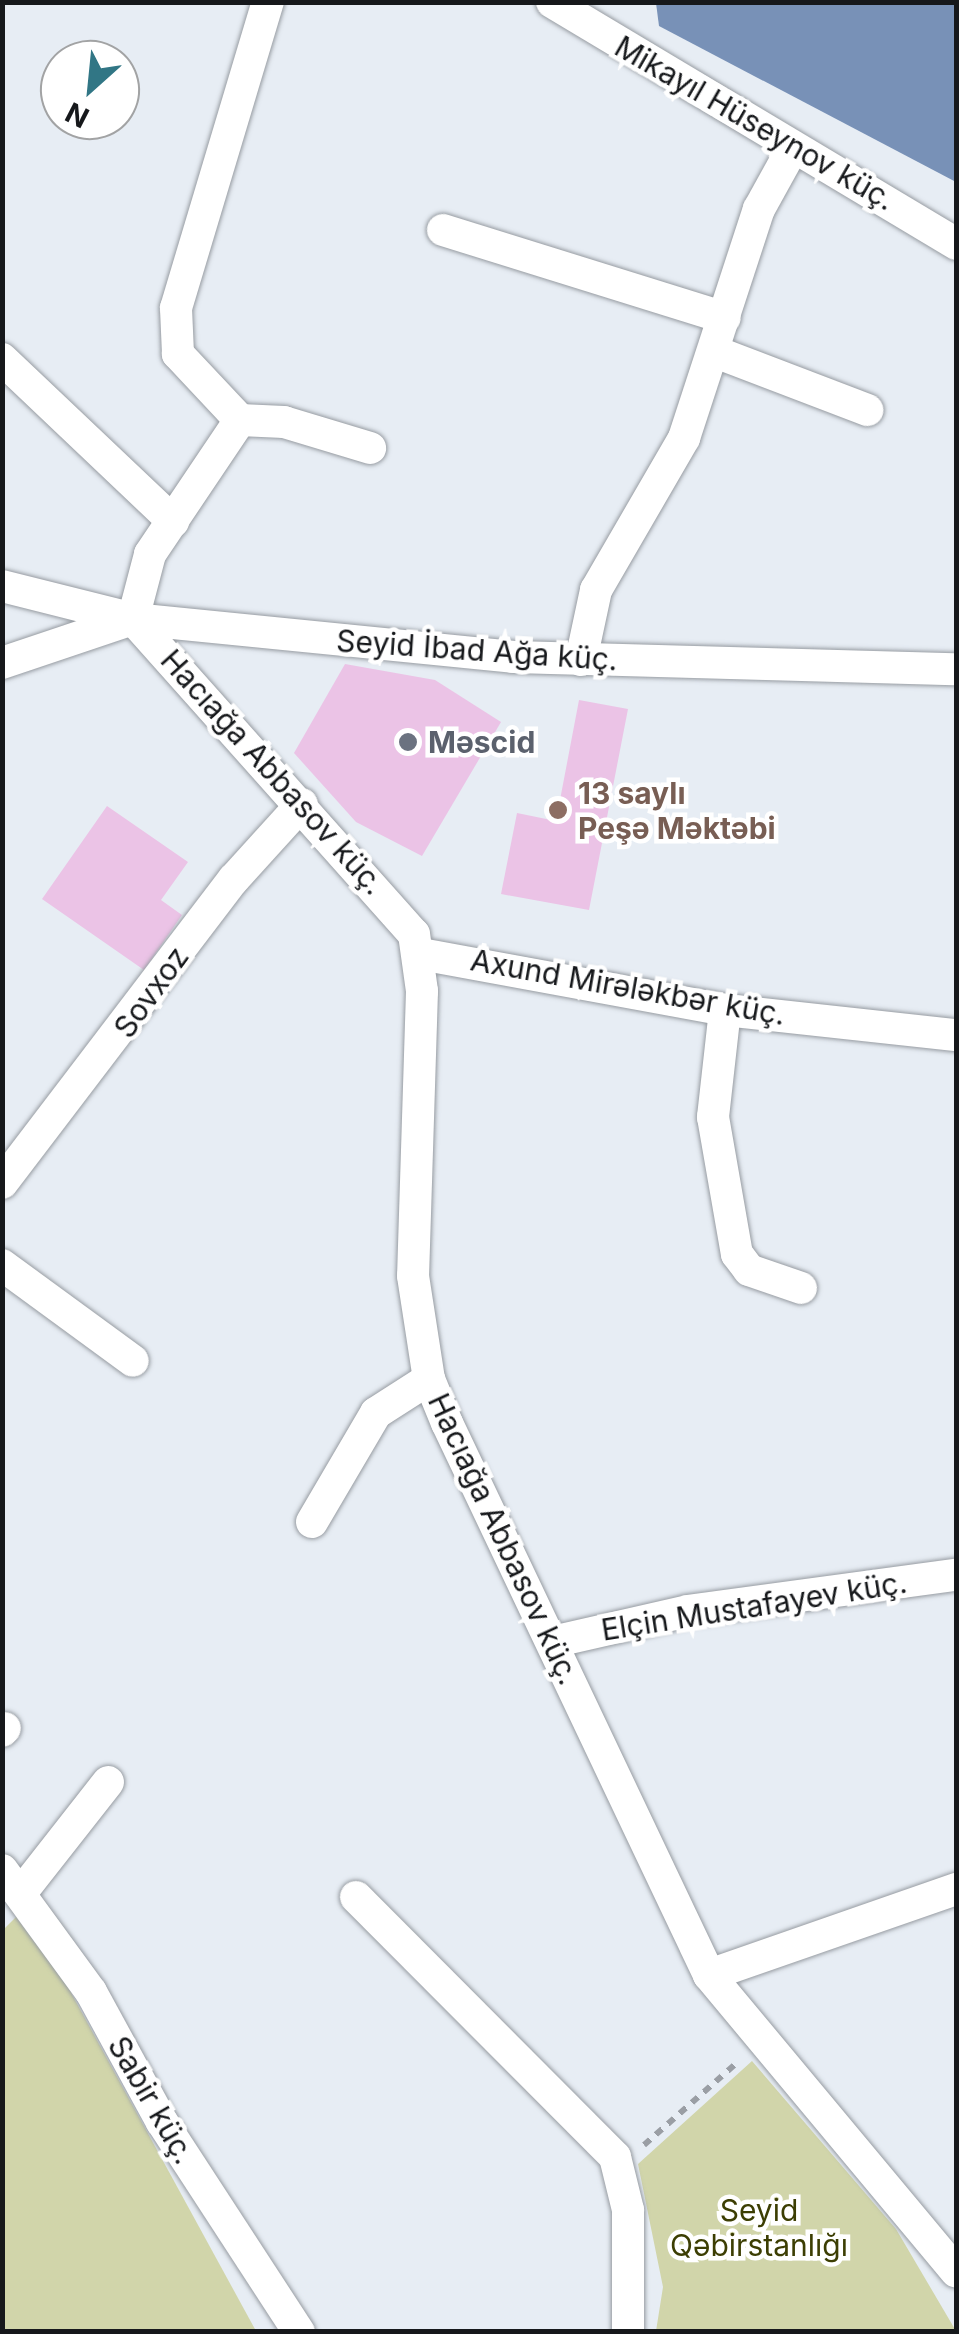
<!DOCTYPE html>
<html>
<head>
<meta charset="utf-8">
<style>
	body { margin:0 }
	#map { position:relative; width:959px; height:2334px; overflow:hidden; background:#e7edf4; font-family:Inter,sans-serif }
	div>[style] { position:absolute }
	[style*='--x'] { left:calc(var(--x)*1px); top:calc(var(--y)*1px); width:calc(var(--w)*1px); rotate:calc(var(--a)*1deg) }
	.green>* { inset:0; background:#d1d5aa }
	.water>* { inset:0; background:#7891b7 }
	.building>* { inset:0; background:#ebc3e6 }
	.path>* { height:6px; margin-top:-3px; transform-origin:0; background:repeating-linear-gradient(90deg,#9a9ea4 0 8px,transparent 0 16px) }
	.roads { filter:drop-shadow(0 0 2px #979ca2) drop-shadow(0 0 2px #979ca2) }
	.street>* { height:32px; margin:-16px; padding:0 16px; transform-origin:16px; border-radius:16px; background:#fff }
	.dots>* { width:28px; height:28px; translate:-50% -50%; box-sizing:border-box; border:5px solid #fff; border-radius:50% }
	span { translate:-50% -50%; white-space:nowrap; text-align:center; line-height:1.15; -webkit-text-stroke:9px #fff; paint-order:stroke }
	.street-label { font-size:30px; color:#16181b }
	.worship-label { font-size:30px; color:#5b616d; font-weight:700 }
	.left { translate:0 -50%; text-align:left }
	.education-label { font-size:30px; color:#785e54; font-weight:700 }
	.park-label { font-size:30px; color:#3c3e03 }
	.frame { position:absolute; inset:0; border:5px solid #16181b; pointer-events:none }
	.north { position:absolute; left:40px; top:40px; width:100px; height:100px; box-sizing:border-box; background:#fff; border:2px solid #a2a3a4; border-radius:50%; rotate:207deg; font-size:28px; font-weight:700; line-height:40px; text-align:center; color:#16181b }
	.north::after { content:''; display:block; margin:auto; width:35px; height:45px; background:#317685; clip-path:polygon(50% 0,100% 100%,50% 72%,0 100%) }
</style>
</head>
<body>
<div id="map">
	<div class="green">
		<i style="clip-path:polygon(16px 1917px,69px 1989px,256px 2331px,3px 2332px,2px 1931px)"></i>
		<i style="clip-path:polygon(752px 2061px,896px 2229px,956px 2331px,656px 2331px,663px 2287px,638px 2164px)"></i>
	</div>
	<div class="water">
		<i style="clip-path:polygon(656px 3px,956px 3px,956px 182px,659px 26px)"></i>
	</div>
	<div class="building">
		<i style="clip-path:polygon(345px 664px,435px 680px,501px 722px,422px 856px,356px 822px,294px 753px)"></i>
		<i style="clip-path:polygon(579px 700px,628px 709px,589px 910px,501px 894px,517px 813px,556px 821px)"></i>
		<i style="clip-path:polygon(107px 806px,188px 862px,161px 900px,182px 915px,144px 970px,42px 899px)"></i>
	</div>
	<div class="path">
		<i style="--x:644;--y:2145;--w:127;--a:-41.5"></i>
	</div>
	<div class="roads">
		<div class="street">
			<i style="--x:552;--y:2;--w:471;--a:30.9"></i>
			<i style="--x:443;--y:230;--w:295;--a:17.3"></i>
			<i style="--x:718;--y:353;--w:160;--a:20.9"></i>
			<i style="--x:2;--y:359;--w:236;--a:43.5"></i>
			<i style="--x:240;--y:420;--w:44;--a:2.6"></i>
			<i style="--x:284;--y:422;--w:90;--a:16.8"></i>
			<i style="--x:2;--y:586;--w:135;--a:14.1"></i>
			<i style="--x:133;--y:619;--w:382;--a:5.7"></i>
			<i style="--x:513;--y:657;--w:443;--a:1.6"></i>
			<i style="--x:133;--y:619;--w:422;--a:48.3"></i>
			<i style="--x:414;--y:934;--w:58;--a:82"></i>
			<i style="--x:422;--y:991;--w:285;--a:91.8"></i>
			<i style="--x:413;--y:1276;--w:104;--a:81.2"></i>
			<i style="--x:429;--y:1379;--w:48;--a:67.8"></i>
			<i style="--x:447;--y:1423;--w:611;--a:64.61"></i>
			<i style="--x:709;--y:1975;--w:386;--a:50.2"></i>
			<i style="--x:133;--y:619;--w:67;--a:-75.3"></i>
			<i style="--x:150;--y:554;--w:161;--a:-56.1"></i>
			<i style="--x:240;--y:420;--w:91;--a:-133.2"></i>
			<i style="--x:178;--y:354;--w:46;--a:-92.5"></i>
			<i style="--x:176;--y:308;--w:320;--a:-73.3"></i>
			<i style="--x:581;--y:660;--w:72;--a:-77.9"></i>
			<i style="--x:596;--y:590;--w:176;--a:-59.9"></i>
			<i style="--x:684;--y:438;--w:241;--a:-71.9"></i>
			<i style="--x:759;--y:209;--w:66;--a:-61.1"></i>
			<i style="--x:2;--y:663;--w:138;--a:-18.6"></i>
			<i style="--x:420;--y:954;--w:310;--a:10.4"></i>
			<i style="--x:725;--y:1010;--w:232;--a:6.2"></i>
			<i style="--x:725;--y:1010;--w:108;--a:96.4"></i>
			<i style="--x:713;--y:1117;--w:139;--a:80.1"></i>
			<i style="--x:737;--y:1254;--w:20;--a:53"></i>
			<i style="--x:749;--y:1270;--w:55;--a:19.1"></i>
			<i style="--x:2;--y:1183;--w:382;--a:-52.7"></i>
			<i style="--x:234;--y:879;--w:101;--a:-47.8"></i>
			<i style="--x:2;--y:1265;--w:162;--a:36.2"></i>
			<i style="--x:312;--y:1522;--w:126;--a:-59.6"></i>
			<i style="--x:376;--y:1413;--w:63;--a:-32.7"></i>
			<i style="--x:552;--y:1642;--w:139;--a:-12.8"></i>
			<i style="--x:688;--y:1611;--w:270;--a:-7.7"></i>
			<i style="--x:2;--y:1731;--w:4;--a:-45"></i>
			<i style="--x:2;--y:1870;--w:151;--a:53.9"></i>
			<i style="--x:91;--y:1992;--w:148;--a:61.4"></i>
			<i style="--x:162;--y:2122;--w:251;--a:56.9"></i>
			<i style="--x:21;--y:1893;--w:141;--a:-51.9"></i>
			<i style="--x:356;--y:1897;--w:367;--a:45.1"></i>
			<i style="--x:615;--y:2157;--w:55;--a:76.2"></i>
			<i style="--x:628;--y:2210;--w:122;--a:90"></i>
			<i style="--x:709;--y:1975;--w:262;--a:-19.2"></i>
		</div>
	</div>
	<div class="dots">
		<i style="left:408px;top:742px;background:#6b7280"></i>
		<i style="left:558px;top:810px;background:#8d6e63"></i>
	</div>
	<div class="street-label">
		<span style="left:755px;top:123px;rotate:30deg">Mikayıl Hüseynov küç.</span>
		<span style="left:477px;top:650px;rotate:4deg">Seyid İbad Ağa küç.</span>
		<span style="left:273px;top:772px;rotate:48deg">Hacıağa Abbasov küç.</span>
		<span style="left:628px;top:987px;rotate:10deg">Axund Mirələkbər küç.</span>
		<span style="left:151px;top:992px;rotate:-54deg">Sovxoz</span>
		<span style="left:504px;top:1539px;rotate:65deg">Hacıağa Abbasov küç.</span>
		<span style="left:754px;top:1606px;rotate:-9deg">Elçin Mustafayev küç.</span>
		<span style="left:152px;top:2100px;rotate:60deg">Sabir küç.</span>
	</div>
	<div class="worship-label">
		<span class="left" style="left:428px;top:742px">Məscid</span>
	</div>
	<div class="education-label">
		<span class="left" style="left:578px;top:810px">13 saylı<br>Peşə Məktəbi</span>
	</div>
	<div class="park-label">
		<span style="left:759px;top:2227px">Seyid<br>Qəbirstanlığı</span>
	</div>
	<div class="frame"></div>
	<div class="north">N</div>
</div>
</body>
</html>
